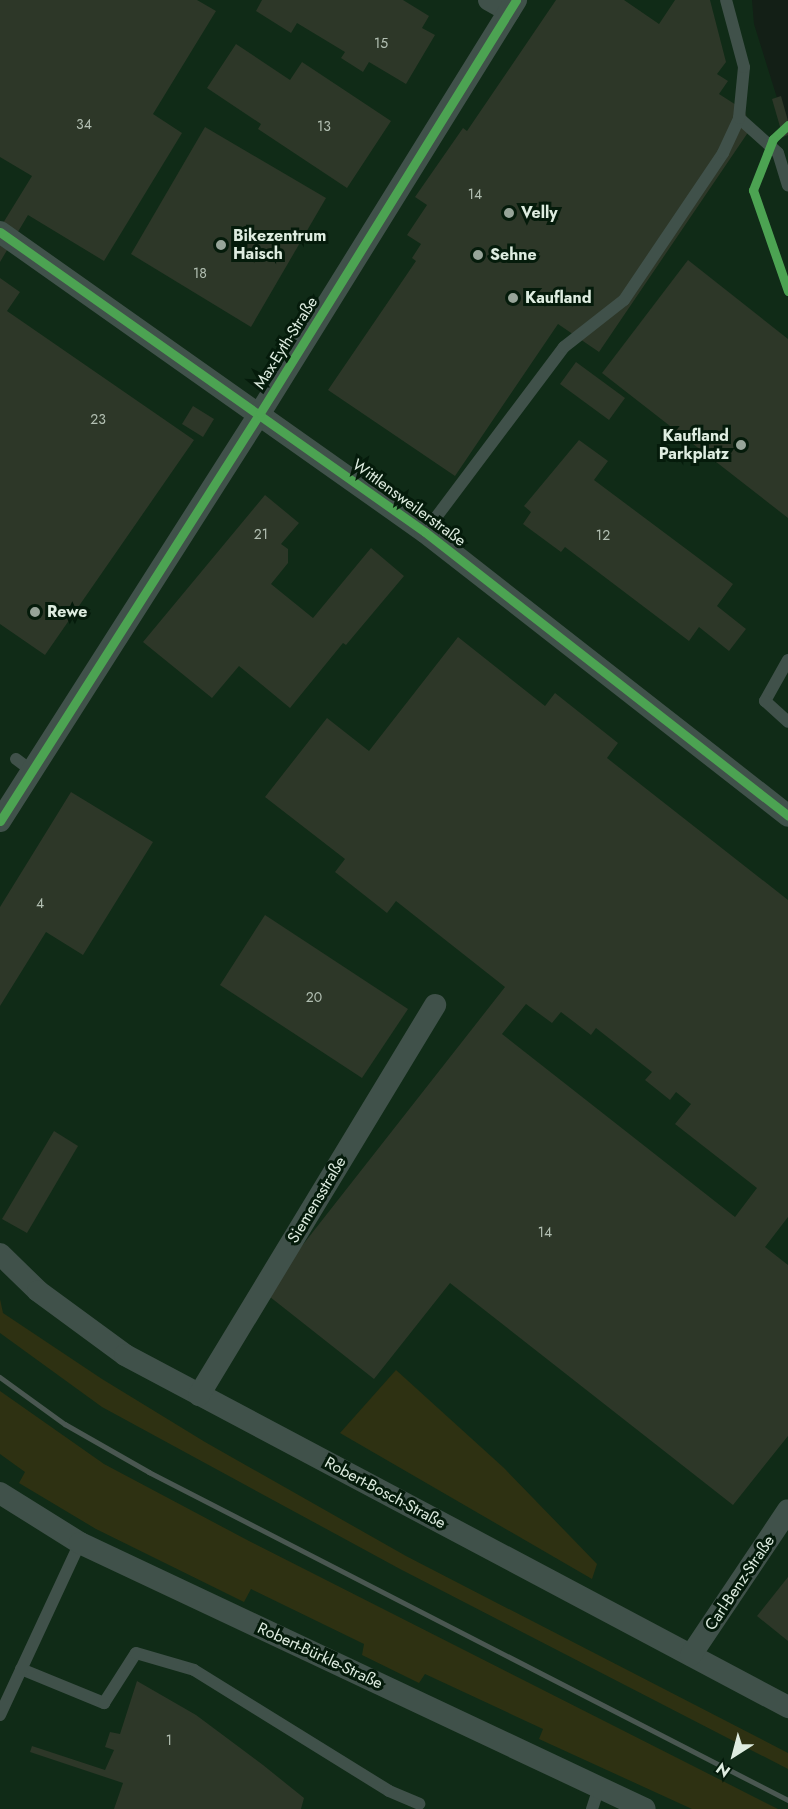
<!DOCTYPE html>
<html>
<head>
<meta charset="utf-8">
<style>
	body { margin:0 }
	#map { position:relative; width:788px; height:1809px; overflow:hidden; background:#131f16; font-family:Jost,sans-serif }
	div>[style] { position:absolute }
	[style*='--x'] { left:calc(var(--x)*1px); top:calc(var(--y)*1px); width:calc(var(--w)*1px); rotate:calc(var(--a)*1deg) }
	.built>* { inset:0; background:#102b17 }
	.green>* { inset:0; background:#2e3112 }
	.building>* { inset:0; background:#2d3728 }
	.service>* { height:12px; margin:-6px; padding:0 6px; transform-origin:6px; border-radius:6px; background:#40514a }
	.minor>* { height:22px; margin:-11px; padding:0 11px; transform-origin:11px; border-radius:11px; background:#40514a }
	.rail>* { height:4.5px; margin:-2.25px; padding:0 2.25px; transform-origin:2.25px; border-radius:2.25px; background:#4a5751 }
	.cycleway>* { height:9px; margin:-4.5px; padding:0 4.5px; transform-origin:4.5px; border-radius:4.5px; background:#4ca352 }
	.dots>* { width:16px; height:16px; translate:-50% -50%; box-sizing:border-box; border:3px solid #051b0b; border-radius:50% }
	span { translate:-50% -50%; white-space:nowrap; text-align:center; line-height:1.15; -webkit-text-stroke:6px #051b0b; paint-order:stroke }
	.number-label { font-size:14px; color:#b2bfb2 }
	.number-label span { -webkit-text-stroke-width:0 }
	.poi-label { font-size:16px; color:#deece0; font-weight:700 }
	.left { translate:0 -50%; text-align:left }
	.right { translate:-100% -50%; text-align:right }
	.street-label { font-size:16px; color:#deece0 }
	.north { position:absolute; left:704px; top:1725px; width:60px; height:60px; -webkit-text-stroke:4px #051b0b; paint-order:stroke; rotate:216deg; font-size:16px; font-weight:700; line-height:24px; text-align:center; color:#deece0 }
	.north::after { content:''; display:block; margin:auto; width:21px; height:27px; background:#deece0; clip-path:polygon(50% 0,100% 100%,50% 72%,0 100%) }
</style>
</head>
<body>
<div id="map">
	<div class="built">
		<i style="clip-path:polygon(0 0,752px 0,754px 24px,788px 133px,788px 1809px,0 1809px)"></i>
	</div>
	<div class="green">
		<i style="clip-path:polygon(0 1299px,3px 1313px,102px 1379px,205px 1442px,406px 1556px,788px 1753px,788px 1769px,400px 1569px,102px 1407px,0 1333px)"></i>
		<i style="clip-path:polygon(396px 1370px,504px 1468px,597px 1564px,592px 1579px,340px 1433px)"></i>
		<i style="clip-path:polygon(0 1391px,104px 1464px,249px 1541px,778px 1809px,692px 1809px,539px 1739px,543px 1729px,425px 1674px,419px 1683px,362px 1655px,364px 1644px,251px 1589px,244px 1602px,96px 1529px,19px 1483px,25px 1472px,0 1454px)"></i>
	</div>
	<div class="building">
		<i style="clip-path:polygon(0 0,197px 0,216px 11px,153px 114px,182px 133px,104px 261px,28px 215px,0 262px,0 228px,32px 176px,0 157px)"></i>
		<i style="clip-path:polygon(262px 0,403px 0,429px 16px,422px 28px,435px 35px,406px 84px,369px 62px,363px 72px,341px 58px,345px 52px,297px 23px,291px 33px,256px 11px)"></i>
		<i style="clip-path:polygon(556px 0,624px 0,659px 24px,675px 0,710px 0,726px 62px,717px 74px,728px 81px,719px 94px,744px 110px,751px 128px,599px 352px,558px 324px,455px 476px,328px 390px,416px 261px,412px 258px,421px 244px,407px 235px,427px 205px,415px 197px,463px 128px,467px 131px)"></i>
		<i style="clip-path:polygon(236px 44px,290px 80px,302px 62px,391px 121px,347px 188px,258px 129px,261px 124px,207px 88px)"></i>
		<i style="clip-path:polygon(781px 96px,788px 121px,788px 135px,783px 137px,772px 99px)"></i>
		<i style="clip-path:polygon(205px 127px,326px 198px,251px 327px,131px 254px)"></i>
		<i style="clip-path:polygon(688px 260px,788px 339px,788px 518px,602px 373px)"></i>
		<i style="clip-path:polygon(0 278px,20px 292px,7px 311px,194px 440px,45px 655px,0 624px)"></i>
		<i style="clip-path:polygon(576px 362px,625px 398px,609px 420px,560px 384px)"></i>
		<i style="clip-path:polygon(193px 406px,214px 419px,203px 437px,182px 424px)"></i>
		<i style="clip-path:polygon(579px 440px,608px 461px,594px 480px,733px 584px,717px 606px,746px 629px,729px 651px,699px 627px,689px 641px,565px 547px,561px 552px,523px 524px,531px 512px,524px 506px)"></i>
		<i style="clip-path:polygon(265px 495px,299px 523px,281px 544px,288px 549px,288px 563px,271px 584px,313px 618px,371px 548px,404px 576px,346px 645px,343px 643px,290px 708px,239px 666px,212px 698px,143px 642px)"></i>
		<i style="clip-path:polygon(evenodd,458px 637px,545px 706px,555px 693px,618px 743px,607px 758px,788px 900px,788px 1217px,765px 1247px,788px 1265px,788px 1436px,733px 1505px,450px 1283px,374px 1379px,265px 1293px,505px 987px,396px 901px,387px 913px,335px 872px,345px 859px,265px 797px,327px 718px,369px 751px,458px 637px,526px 1004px,552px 1023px,561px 1012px,591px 1035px,596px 1028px,652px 1072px,645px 1080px,670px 1100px,676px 1092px,691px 1104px,675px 1124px,757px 1188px,735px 1217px,502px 1034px,526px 1004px)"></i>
		<i style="clip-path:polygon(71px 792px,153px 842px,83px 955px,46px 932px,0 1006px,0 907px)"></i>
		<i style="clip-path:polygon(265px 915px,408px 1009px,362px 1078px,220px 985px)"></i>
		<i style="clip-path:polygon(54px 1131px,78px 1146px,27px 1233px,2px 1219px)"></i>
		<i style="clip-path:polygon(788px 1577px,788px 1641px,757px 1616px)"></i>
		<i style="clip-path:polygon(137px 1681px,196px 1715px,263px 1765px,304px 1798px,301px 1809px,114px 1809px,123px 1783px,30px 1752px,32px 1746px,105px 1770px,114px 1750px,105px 1747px,110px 1732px,120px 1734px)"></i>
	</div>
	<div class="service">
		<i style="--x:739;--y:118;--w:52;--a:41.9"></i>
		<i style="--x:778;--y:153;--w:34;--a:73"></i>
		<i style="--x:425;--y:532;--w:231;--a:-53.1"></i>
		<i style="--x:564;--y:347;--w:76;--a:-38.1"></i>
		<i style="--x:624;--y:300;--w:177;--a:-56"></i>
		<i style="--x:723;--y:153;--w:38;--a:-65"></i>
		<i style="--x:739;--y:118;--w:51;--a:-84.4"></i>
		<i style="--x:744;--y:67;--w:69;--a:-105"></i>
		<i style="--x:788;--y:660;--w:47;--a:119.3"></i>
		<i style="--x:765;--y:701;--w:31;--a:42"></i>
		<i style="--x:16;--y:759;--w:20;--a:37"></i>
		<i style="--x:21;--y:1669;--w:90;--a:22.3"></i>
		<i style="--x:104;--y:1703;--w:59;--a:-57.4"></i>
		<i style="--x:136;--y:1653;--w:60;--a:16.3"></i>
		<i style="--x:194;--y:1670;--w:229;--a:31.8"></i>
		<i style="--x:389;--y:1791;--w:33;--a:23"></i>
		<i style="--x:0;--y:1715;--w:190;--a:-65.1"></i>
		<i style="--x:592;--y:1809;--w:23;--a:-72"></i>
	</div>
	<div class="minor">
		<i style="--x:489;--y:0;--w:23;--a:29"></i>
		<i style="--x:0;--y:232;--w:520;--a:35.22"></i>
		<i style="--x:425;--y:532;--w:461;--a:38"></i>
		<i style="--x:0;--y:821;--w:484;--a:-57.5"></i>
		<i style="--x:260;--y:413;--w:486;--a:-58.2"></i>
		<i style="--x:0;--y:1254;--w:53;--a:44.2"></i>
		<i style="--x:38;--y:1291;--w:108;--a:36.3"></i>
		<i style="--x:125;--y:1355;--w:751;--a:27.96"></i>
		<i style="--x:199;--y:1395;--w:456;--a:-58.8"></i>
		<i style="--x:0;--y:1493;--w:94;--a:32"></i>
		<i style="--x:80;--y:1543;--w:624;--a:25.21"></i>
		<i style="--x:691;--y:1655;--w:174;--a:-56.2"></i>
	</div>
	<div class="rail">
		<i style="--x:0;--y:1377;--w:80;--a:35.9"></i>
		<i style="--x:65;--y:1424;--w:97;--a:29.7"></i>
		<i style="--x:149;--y:1472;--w:718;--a:27.17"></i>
	</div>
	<div class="cycleway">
		<i style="--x:788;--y:125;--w:21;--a:137"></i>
		<i style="--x:773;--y:139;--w:55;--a:111.4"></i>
		<i style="--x:753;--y:190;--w:107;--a:70.9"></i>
		<i style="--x:0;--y:232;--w:520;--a:35.22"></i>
		<i style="--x:425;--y:532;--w:461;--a:38"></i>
		<i style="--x:0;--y:821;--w:484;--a:-57.5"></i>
		<i style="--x:260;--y:413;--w:486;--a:-58.2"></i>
	</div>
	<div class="dots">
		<i style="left:509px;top:213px;background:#97a499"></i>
		<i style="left:221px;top:245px;background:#97a499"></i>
		<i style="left:478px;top:255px;background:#97a499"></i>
		<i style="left:513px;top:298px;background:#97a499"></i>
		<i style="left:741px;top:445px;background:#97a499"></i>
		<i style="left:35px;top:612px;background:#97a499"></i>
	</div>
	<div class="number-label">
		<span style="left:381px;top:43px">15</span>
		<span style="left:84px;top:124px">34</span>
		<span style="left:324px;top:126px">13</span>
		<span style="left:475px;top:194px">14</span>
		<span style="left:200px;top:273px">18</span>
		<span style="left:98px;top:419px">23</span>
		<span style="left:261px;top:534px">21</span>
		<span style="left:603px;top:535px">12</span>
		<span style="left:40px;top:903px">4</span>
		<span style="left:314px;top:997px">20</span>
		<span style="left:545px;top:1232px">14</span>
		<span style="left:169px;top:1740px">1</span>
	</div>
	<div class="poi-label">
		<span class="left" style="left:521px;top:213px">Velly</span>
		<span class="left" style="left:233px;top:245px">Bikezentrum<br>Haisch</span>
		<span class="left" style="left:490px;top:255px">Sehne</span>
		<span class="left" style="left:525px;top:298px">Kaufland</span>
		<span class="right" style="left:729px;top:445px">Kaufland<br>Parkplatz</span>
		<span class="left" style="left:47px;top:612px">Rewe</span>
	</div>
	<div class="street-label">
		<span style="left:286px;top:343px;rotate:-58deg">Max-Eyth-Straße</span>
		<span style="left:409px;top:503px;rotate:36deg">Wittlensweilerstraße</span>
		<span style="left:317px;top:1200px;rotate:-59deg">Siemensstraße</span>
		<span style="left:385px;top:1493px;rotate:28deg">Robert-Bosch-Straße</span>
		<span style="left:740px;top:1583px;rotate:-56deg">Carl-Benz-Straße</span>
		<span style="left:320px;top:1656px;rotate:25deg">Robert-Bürkle-Straße</span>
	</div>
	<div class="north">N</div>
</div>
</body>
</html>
